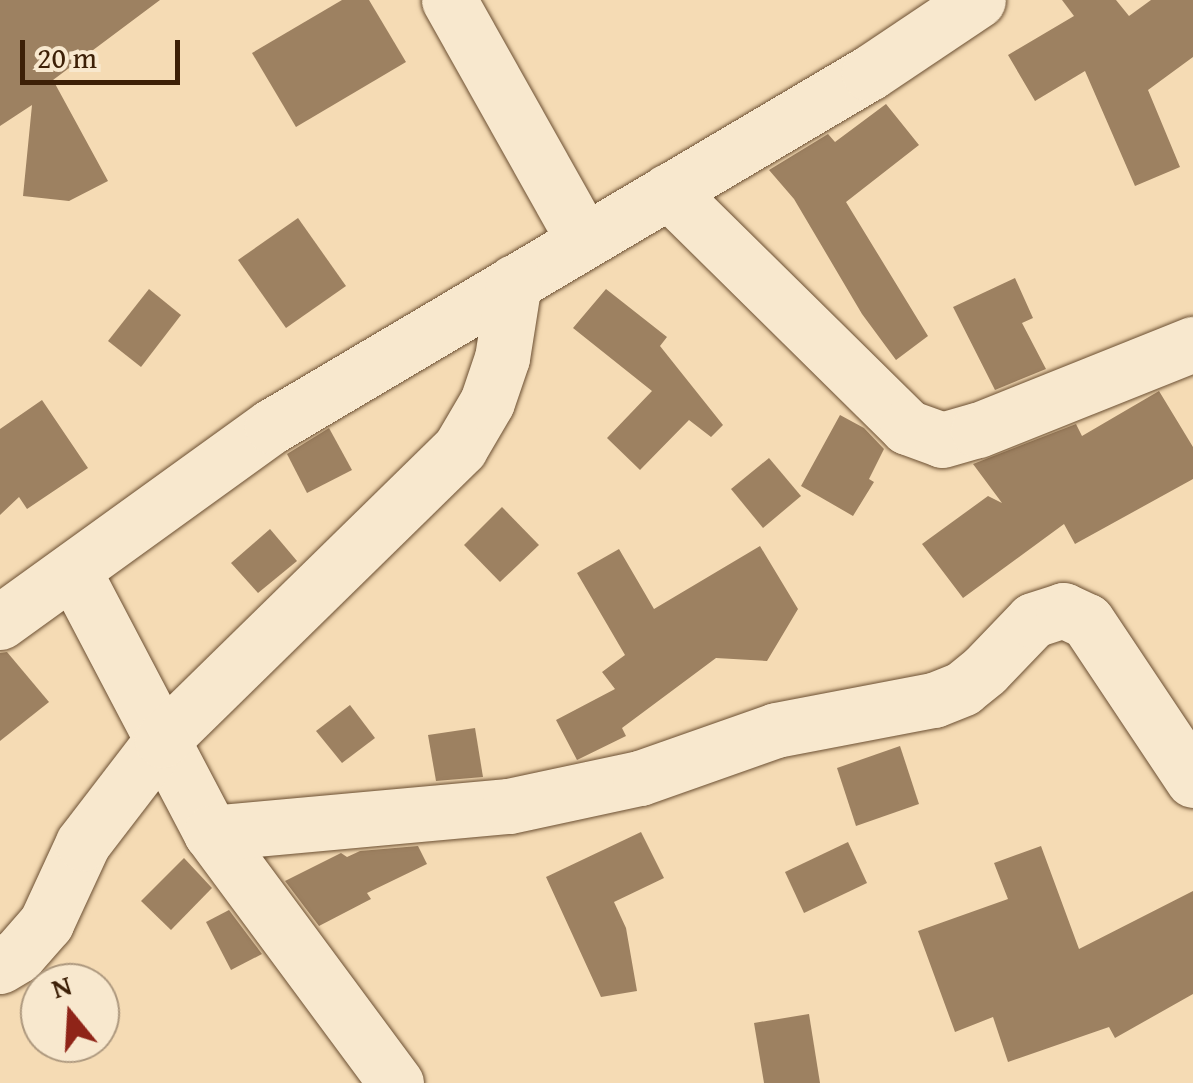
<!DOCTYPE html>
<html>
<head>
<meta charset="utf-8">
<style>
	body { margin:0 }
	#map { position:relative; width:1193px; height:1083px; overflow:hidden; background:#f5dbb4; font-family:"Gentium Book Plus",serif }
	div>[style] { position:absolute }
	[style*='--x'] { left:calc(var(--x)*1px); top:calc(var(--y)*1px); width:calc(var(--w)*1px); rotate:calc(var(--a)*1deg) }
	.building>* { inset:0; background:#9d8161 }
	.roads { filter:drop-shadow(0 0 2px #6b4f32) drop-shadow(0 0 2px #6b4f32) }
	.minor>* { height:55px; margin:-27.5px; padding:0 27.5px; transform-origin:27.5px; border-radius:27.5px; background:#f8e8ce }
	span { translate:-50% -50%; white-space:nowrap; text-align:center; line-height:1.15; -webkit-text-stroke:8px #f8e8ce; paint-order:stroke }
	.north { position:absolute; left:20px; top:963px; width:100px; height:100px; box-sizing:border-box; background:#f8e8ce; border:2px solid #ad987e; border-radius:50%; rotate:342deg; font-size:28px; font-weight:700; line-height:40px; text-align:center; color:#3d2007 }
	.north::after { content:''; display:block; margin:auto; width:35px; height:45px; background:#8f2418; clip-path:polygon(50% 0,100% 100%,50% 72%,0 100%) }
	.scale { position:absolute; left:20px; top:40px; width:160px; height:45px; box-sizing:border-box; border:5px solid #3d2007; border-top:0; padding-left:12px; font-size:30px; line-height:35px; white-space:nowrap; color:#3d2007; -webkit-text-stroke:8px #f8e8ce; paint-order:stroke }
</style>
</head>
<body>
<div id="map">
	<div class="building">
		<i style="clip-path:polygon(0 0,160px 0,53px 80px,108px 181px,69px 201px,23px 196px,32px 105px,0 126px)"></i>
		<i style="clip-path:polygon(342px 0,369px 0,406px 62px,296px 127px,252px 53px)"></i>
		<i style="clip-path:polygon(1062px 0,1116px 0,1129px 16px,1151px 0,1193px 0,1193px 57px,1148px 90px,1180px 167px,1135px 186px,1085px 71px,1035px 101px,1008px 55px,1074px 16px)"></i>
		<i style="clip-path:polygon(886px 104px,919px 145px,846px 202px,928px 336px,896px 360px,862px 314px,794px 199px,769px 170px,828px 134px,835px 142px)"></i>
		<i style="clip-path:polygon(298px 218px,346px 286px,286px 328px,238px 260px)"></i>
		<i style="clip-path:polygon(1015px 278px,1033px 318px,1022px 323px,1046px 369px,995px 390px,953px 307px)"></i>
		<i style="clip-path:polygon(149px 289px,181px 315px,141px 367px,108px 341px)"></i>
		<i style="clip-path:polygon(606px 289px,667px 337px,660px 346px,723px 425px,711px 437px,689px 420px,640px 470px,607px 438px,652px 391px,573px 328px)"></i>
		<i style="clip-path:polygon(1159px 391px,1193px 447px,1193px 479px,1075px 544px,1064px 524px,963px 598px,922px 544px,988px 496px,1002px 503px,973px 464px,1076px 424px,1082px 436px)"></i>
		<i style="clip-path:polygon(42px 400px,88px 468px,27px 509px,19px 497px,0 515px,0 429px)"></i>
		<i style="clip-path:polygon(840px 415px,864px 428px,884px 449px,869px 479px,874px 482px,853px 516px,801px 486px)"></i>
		<i style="clip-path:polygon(329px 428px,352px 470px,307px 493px,287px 454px)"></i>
		<i style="clip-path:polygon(769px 458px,801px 496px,763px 528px,731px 489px)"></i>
		<i style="clip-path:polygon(502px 507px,539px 545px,500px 582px,464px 545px)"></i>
		<i style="clip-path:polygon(270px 529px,297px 561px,258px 593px,231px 563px)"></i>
		<i style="clip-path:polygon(760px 546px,798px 609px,767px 661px,716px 658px,622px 728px,626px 736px,577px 760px,556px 720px,615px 689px,602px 672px,625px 655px,577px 573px,619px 549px,654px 609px)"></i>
		<i style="clip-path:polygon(7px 652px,49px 702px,0 741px,0 653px)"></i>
		<i style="clip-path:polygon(350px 705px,375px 738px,342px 763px,316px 731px)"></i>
		<i style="clip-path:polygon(475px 728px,483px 777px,436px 781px,428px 735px)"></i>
		<i style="clip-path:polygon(900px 746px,919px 804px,856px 826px,837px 768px)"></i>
		<i style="clip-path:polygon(641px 832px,664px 878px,614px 902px,626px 928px,637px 991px,601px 997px,546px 877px)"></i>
		<i style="clip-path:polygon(848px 842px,867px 883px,804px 913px,785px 872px)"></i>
		<i style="clip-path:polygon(418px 846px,427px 864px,367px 893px,371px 899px,319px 926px,285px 881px,341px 853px,347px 857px,360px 851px)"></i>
		<i style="clip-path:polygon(1041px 846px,1079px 949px,1193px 891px,1193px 994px,1115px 1038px,1109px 1027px,1008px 1062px,993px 1017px,955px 1032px,918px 931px,1008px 899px,994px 863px)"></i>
		<i style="clip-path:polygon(184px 858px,212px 888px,171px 930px,141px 901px)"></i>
		<i style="clip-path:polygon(229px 910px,262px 954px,231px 970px,206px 922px)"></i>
		<i style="clip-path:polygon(809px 1014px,820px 1083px,764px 1083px,754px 1023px)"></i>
	</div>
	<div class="roads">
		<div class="minor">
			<i style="--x:449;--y:0;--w:276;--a:60.7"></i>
			<i style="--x:668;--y:191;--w:336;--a:44.6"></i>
			<i style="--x:907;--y:427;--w:37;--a:20"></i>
			<i style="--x:942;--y:440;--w:37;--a:-16"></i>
			<i style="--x:978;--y:430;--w:232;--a:-21.8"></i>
			<i style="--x:74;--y:572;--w:295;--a:62.3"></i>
			<i style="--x:211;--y:833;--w:311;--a:53.5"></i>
			<i style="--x:0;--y:622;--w:335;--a:-35.8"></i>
			<i style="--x:272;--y:426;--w:694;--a:-30.6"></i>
			<i style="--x:869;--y:73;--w:131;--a:-33.8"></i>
			<i style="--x:211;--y:833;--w:299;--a:-5.2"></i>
			<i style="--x:509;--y:806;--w:134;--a:-12.1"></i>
			<i style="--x:640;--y:778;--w:144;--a:-19.4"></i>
			<i style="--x:776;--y:730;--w:161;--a:-10.8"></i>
			<i style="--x:934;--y:700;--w:31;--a:-22"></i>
			<i style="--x:963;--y:688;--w:28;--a:-39"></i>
			<i style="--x:985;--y:670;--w:69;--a:-46.2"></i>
			<i style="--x:1033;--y:620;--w:32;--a:-18"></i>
			<i style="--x:1063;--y:610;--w:26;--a:25"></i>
			<i style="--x:1087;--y:621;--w:191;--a:56.3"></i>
			<i style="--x:0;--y:966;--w:21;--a:-31"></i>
			<i style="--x:18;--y:955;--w:43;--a:-48.8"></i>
			<i style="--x:46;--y:923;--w:88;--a:-65.2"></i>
			<i style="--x:83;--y:843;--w:130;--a:-52.5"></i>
			<i style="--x:162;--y:740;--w:417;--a:-44.4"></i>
			<i style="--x:460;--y:448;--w:53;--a:-59.6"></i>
			<i style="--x:487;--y:402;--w:46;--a:-71.2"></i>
			<i style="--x:502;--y:358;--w:77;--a:-81"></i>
		</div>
	</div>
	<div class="north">N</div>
	<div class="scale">20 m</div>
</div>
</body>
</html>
